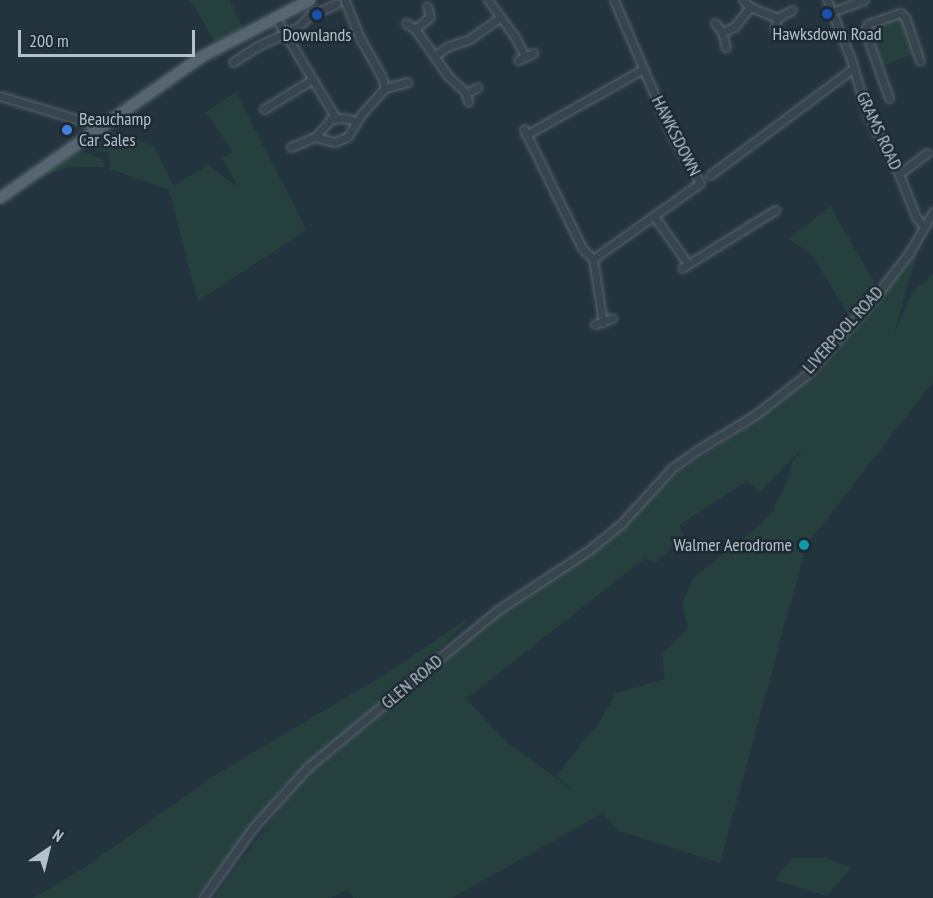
<!DOCTYPE html>
<html>
<head>
<meta charset="utf-8">
<style>
	body { margin:0 }
	#map { position:relative; width:933px; height:898px; overflow:hidden; background:#24343f; font-family:"PT Sans Narrow",sans-serif }
	div>[style] { position:absolute }
	[style*='--x'] { left:calc(var(--x)*1px); top:calc(var(--y)*1px); width:calc(var(--w)*1px); rotate:calc(var(--a)*1deg) }
	.green>* { inset:0; background:#26403e }
	.roads { filter:drop-shadow(0 0 2px #56636d) drop-shadow(0 0 2px #56636d) }
	.street>* { height:7px; margin:-3.5px; padding:0 3.5px; transform-origin:3.5px; border-radius:3.5px; background:#38454f }
	.primary>* { height:10px; margin:-5px; padding:0 5px; transform-origin:5px; border-radius:5px; background:#56656f }
	.dots>* { width:16px; height:16px; translate:-50% -50%; box-sizing:border-box; border:3px solid #1d2a34; border-radius:50% }
	span { translate:-50% -50%; white-space:nowrap; text-align:center; line-height:1.15; -webkit-text-stroke:5px #1d2a34; paint-order:stroke }
	.poi-label { font-size:18px; color:#b4c0ca }
	.left { translate:0 -50%; text-align:left }
	.right { translate:-100% -50%; text-align:right }
	.street-label { font-size:18px; color:#b4c0ca }
	.north { position:absolute; left:18px; top:820px; width:60px; height:60px; -webkit-text-stroke:4px #1d2a34; paint-order:stroke; rotate:35deg; font-size:16px; font-weight:700; line-height:24px; text-align:center; color:#b4c0ca }
	.north::after { content:''; display:block; margin:auto; width:21px; height:27px; background:#b4c0ca; clip-path:polygon(50% 0,100% 100%,50% 72%,0 100%) }
	.scale { position:absolute; left:18px; top:30px; width:177px; height:27px; box-sizing:border-box; border:3px solid #b4c0ca; border-top:0; padding-left:8px; font-size:18px; line-height:21px; white-space:nowrap; color:#b4c0ca; -webkit-text-stroke:4px #1d2a34; paint-order:stroke }
</style>
</head>
<body>
<div id="map">
	<div class="green">
		<i style="clip-path:polygon(190px 0,230px 0,243px 28px,215px 42px)"></i>
		<i style="clip-path:polygon(896px 13px,905px 17px,916px 53px,877px 68px,865px 27px)"></i>
		<i style="clip-path:polygon(236px 92px,306px 230px,198px 301px,169px 190px,110px 169px,109px 152px,96px 151px,91px 143px,94px 137px,107px 129px,154px 146px,174px 186px,208px 165px,239px 188px,222px 158px,233px 152px,206px 112px)"></i>
		<i style="clip-path:polygon(77px 150px,102px 159px,105px 167px,70px 167px,36px 179px)"></i>
		<i style="clip-path:polygon(830px 206px,877px 287px,851px 319px,812px 255px,789px 239px)"></i>
		<i style="clip-path:polygon(evenodd,917px 252px,894px 335px,911px 294px,933px 274px,933px 382px,808px 543px,804px 539px,799px 544px,805px 550px,720px 863px,620px 831px,603px 813px,452px 898px,353px 898px,348px 889px,331px 898px,213px 898px,299px 783px,500px 611px,602px 545px,674px 475px,755px 422px,818px 372px,917px 252px,803px 448px,792px 463px,783px 491px,773px 507px,775px 509px,761px 524px,693px 578px,682px 604px,688px 629px,662px 654px,665px 679px,616px 693px,601px 720px,556px 776px,576px 793px,507px 742px,466px 699px,645px 558px,655px 563px,684px 535px,679px 525px,747px 481px,759px 492px,803px 448px)"></i>
		<i style="clip-path:polygon(473px 615px,419px 670px,286px 783px,196px 898px,34px 898px,87px 866px,212px 777px,389px 672px)"></i>
		<i style="clip-path:polygon(792px 858px,826px 858px,851px 868px,826px 896px,775px 880px)"></i>
	</div>
	<div class="roads">
		<div class="street">
			<i style="--x:488;--y:0;--w:46;--a:53.9"></i>
			<i style="--x:515;--y:37;--w:22;--a:63"></i>
			<i style="--x:743;--y:0;--w:10;--a:45"></i>
			<i style="--x:750;--y:7;--w:29;--a:22"></i>
			<i style="--x:777;--y:18;--w:17;--a:-28"></i>
			<i style="--x:827;--y:0;--w:64;--a:67.9"></i>
			<i style="--x:851;--y:59;--w:54;--a:73.9"></i>
			<i style="--x:866;--y:111;--w:71;--a:62.4"></i>
			<i style="--x:899;--y:174;--w:46;--a:68.4"></i>
			<i style="--x:916;--y:217;--w:13;--a:51"></i>
			<i style="--x:345;--y:1;--w:40;--a:68"></i>
			<i style="--x:360;--y:38;--w:45;--a:60.6"></i>
			<i style="--x:382;--y:77;--w:11;--a:75"></i>
			<i style="--x:385;--y:88;--w:36;--a:132"></i>
			<i style="--x:361;--y:115;--w:26;--a:122"></i>
			<i style="--x:347;--y:137;--w:14;--a:159"></i>
			<i style="--x:334;--y:142;--w:20;--a:-165"></i>
			<i style="--x:315;--y:137;--w:24;--a:-48"></i>
			<i style="--x:331;--y:119;--w:12;--a:-5"></i>
			<i style="--x:343;--y:118;--w:14;--a:12"></i>
			<i style="--x:831;--y:12;--w:35;--a:-20"></i>
			<i style="--x:275;--y:17;--w:118;--a:58.9"></i>
			<i style="--x:406;--y:23;--w:11;--a:34"></i>
			<i style="--x:415;--y:29;--w:57;--a:54.9"></i>
			<i style="--x:448;--y:76;--w:25;--a:43"></i>
			<i style="--x:466;--y:93;--w:9;--a:77"></i>
			<i style="--x:715;--y:23;--w:11;--a:52"></i>
			<i style="--x:722;--y:32;--w:16;--a:76"></i>
			<i style="--x:415;--y:29;--w:19;--a:-39"></i>
			<i style="--x:430;--y:17;--w:11;--a:-105"></i>
			<i style="--x:775;--y:29;--w:11;--a:-80"></i>
			<i style="--x:722;--y:32;--w:13;--a:-23"></i>
			<i style="--x:734;--y:27;--w:26;--a:-51"></i>
			<i style="--x:434;--y:56;--w:18;--a:-34"></i>
			<i style="--x:449;--y:46;--w:20;--a:-18"></i>
			<i style="--x:468;--y:40;--w:39;--a:-35"></i>
			<i style="--x:518;--y:60;--w:17;--a:-25"></i>
			<i style="--x:233;--y:62;--w:27;--a:-33"></i>
			<i style="--x:256;--y:47;--w:47;--a:-25.5"></i>
			<i style="--x:298;--y:27;--w:16;--a:-45"></i>
			<i style="--x:309;--y:16;--w:30;--a:-24"></i>
			<i style="--x:385;--y:88;--w:23;--a:-15"></i>
			<i style="--x:466;--y:93;--w:13;--a:-27"></i>
			<i style="--x:0;--y:96;--w:108;--a:16.8"></i>
			<i style="--x:889;--y:98;--w:71;--a:-109.7"></i>
			<i style="--x:865;--y:31;--w:8;--a:-67"></i>
			<i style="--x:868;--y:24;--w:34;--a:-19"></i>
			<i style="--x:900;--y:13;--w:6;--a:39"></i>
			<i style="--x:905;--y:17;--w:46;--a:71.2"></i>
			<i style="--x:264;--y:109;--w:57;--a:-31.5"></i>
			<i style="--x:524;--y:129;--w:132;--a:64"></i>
			<i style="--x:582;--y:248;--w:16;--a:45"></i>
			<i style="--x:593;--y:259;--w:64;--a:81"></i>
			<i style="--x:526;--y:135;--w:134;--a:-29.4"></i>
			<i style="--x:291;--y:147;--w:26;--a:-23"></i>
			<i style="--x:899;--y:174;--w:35;--a:-37"></i>
			<i style="--x:710;--y:175;--w:177;--a:-36.7"></i>
			<i style="--x:654;--y:216;--w:59;--a:54.7"></i>
			<i style="--x:593;--y:259;--w:131;--a:-35.4"></i>
			<i style="--x:700;--y:183;--w:62;--a:-119.9"></i>
			<i style="--x:669;--y:129;--w:140;--a:-113.1"></i>
			<i style="--x:682;--y:268;--w:110;--a:-31.9"></i>
			<i style="--x:595;--y:324;--w:18;--a:-19"></i>
			<i style="--x:203;--y:898;--w:85;--a:-54.6"></i>
			<i style="--x:252;--y:829;--w:84;--a:-47.9"></i>
			<i style="--x:308;--y:767;--w:246;--a:-39.6"></i>
			<i style="--x:498;--y:610;--w:109;--a:-33.4"></i>
			<i style="--x:589;--y:550;--w:41;--a:-39.1"></i>
			<i style="--x:621;--y:524;--w:76;--a:-47.7"></i>
			<i style="--x:672;--y:468;--w:29;--a:-35"></i>
			<i style="--x:696;--y:451;--w:69;--a:-31.4"></i>
			<i style="--x:755;--y:415;--w:65;--a:-38.1"></i>
			<i style="--x:806;--y:375;--w:106;--a:-48.5"></i>
			<i style="--x:876;--y:296;--w:54;--a:-52.5"></i>
			<i style="--x:909;--y:253;--w:48;--a:-59.7"></i>
		</div>
		<div class="primary">
			<i style="--x:0;--y:198;--w:246;--a:-35"></i>
			<i style="--x:201;--y:57;--w:123;--a:-27.6"></i>
		</div>
	</div>
	<div class="dots">
		<i style="left:827px;top:14px;background:#1a4fb4"></i>
		<i style="left:317px;top:15px;background:#1a4fb4"></i>
		<i style="left:67px;top:130px;background:#3f7fe0"></i>
		<i style="left:804px;top:545px;background:#0f9aa8"></i>
	</div>
	<div class="poi-label">
		<span style="left:827px;top:34px">Hawksdown Road</span>
		<span style="left:317px;top:35px">Downlands</span>
		<span class="left" style="left:79px;top:130px">Beauchamp<br>Car Sales</span>
		<span class="right" style="left:792px;top:545px">Walmer Aerodrome</span>
	</div>
	<div class="street-label">
		<span style="left:879px;top:131px;rotate:65deg">GRAMS ROAD</span>
		<span style="left:676px;top:136px;rotate:63deg">HAWKSDOWN</span>
		<span style="left:843px;top:330px;rotate:-48deg">LIVERPOOL ROAD</span>
		<span style="left:412px;top:682px;rotate:-40deg">GLEN ROAD</span>
	</div>
	<div class="north">N</div>
	<div class="scale">200 m</div>
</div>
</body>
</html>
